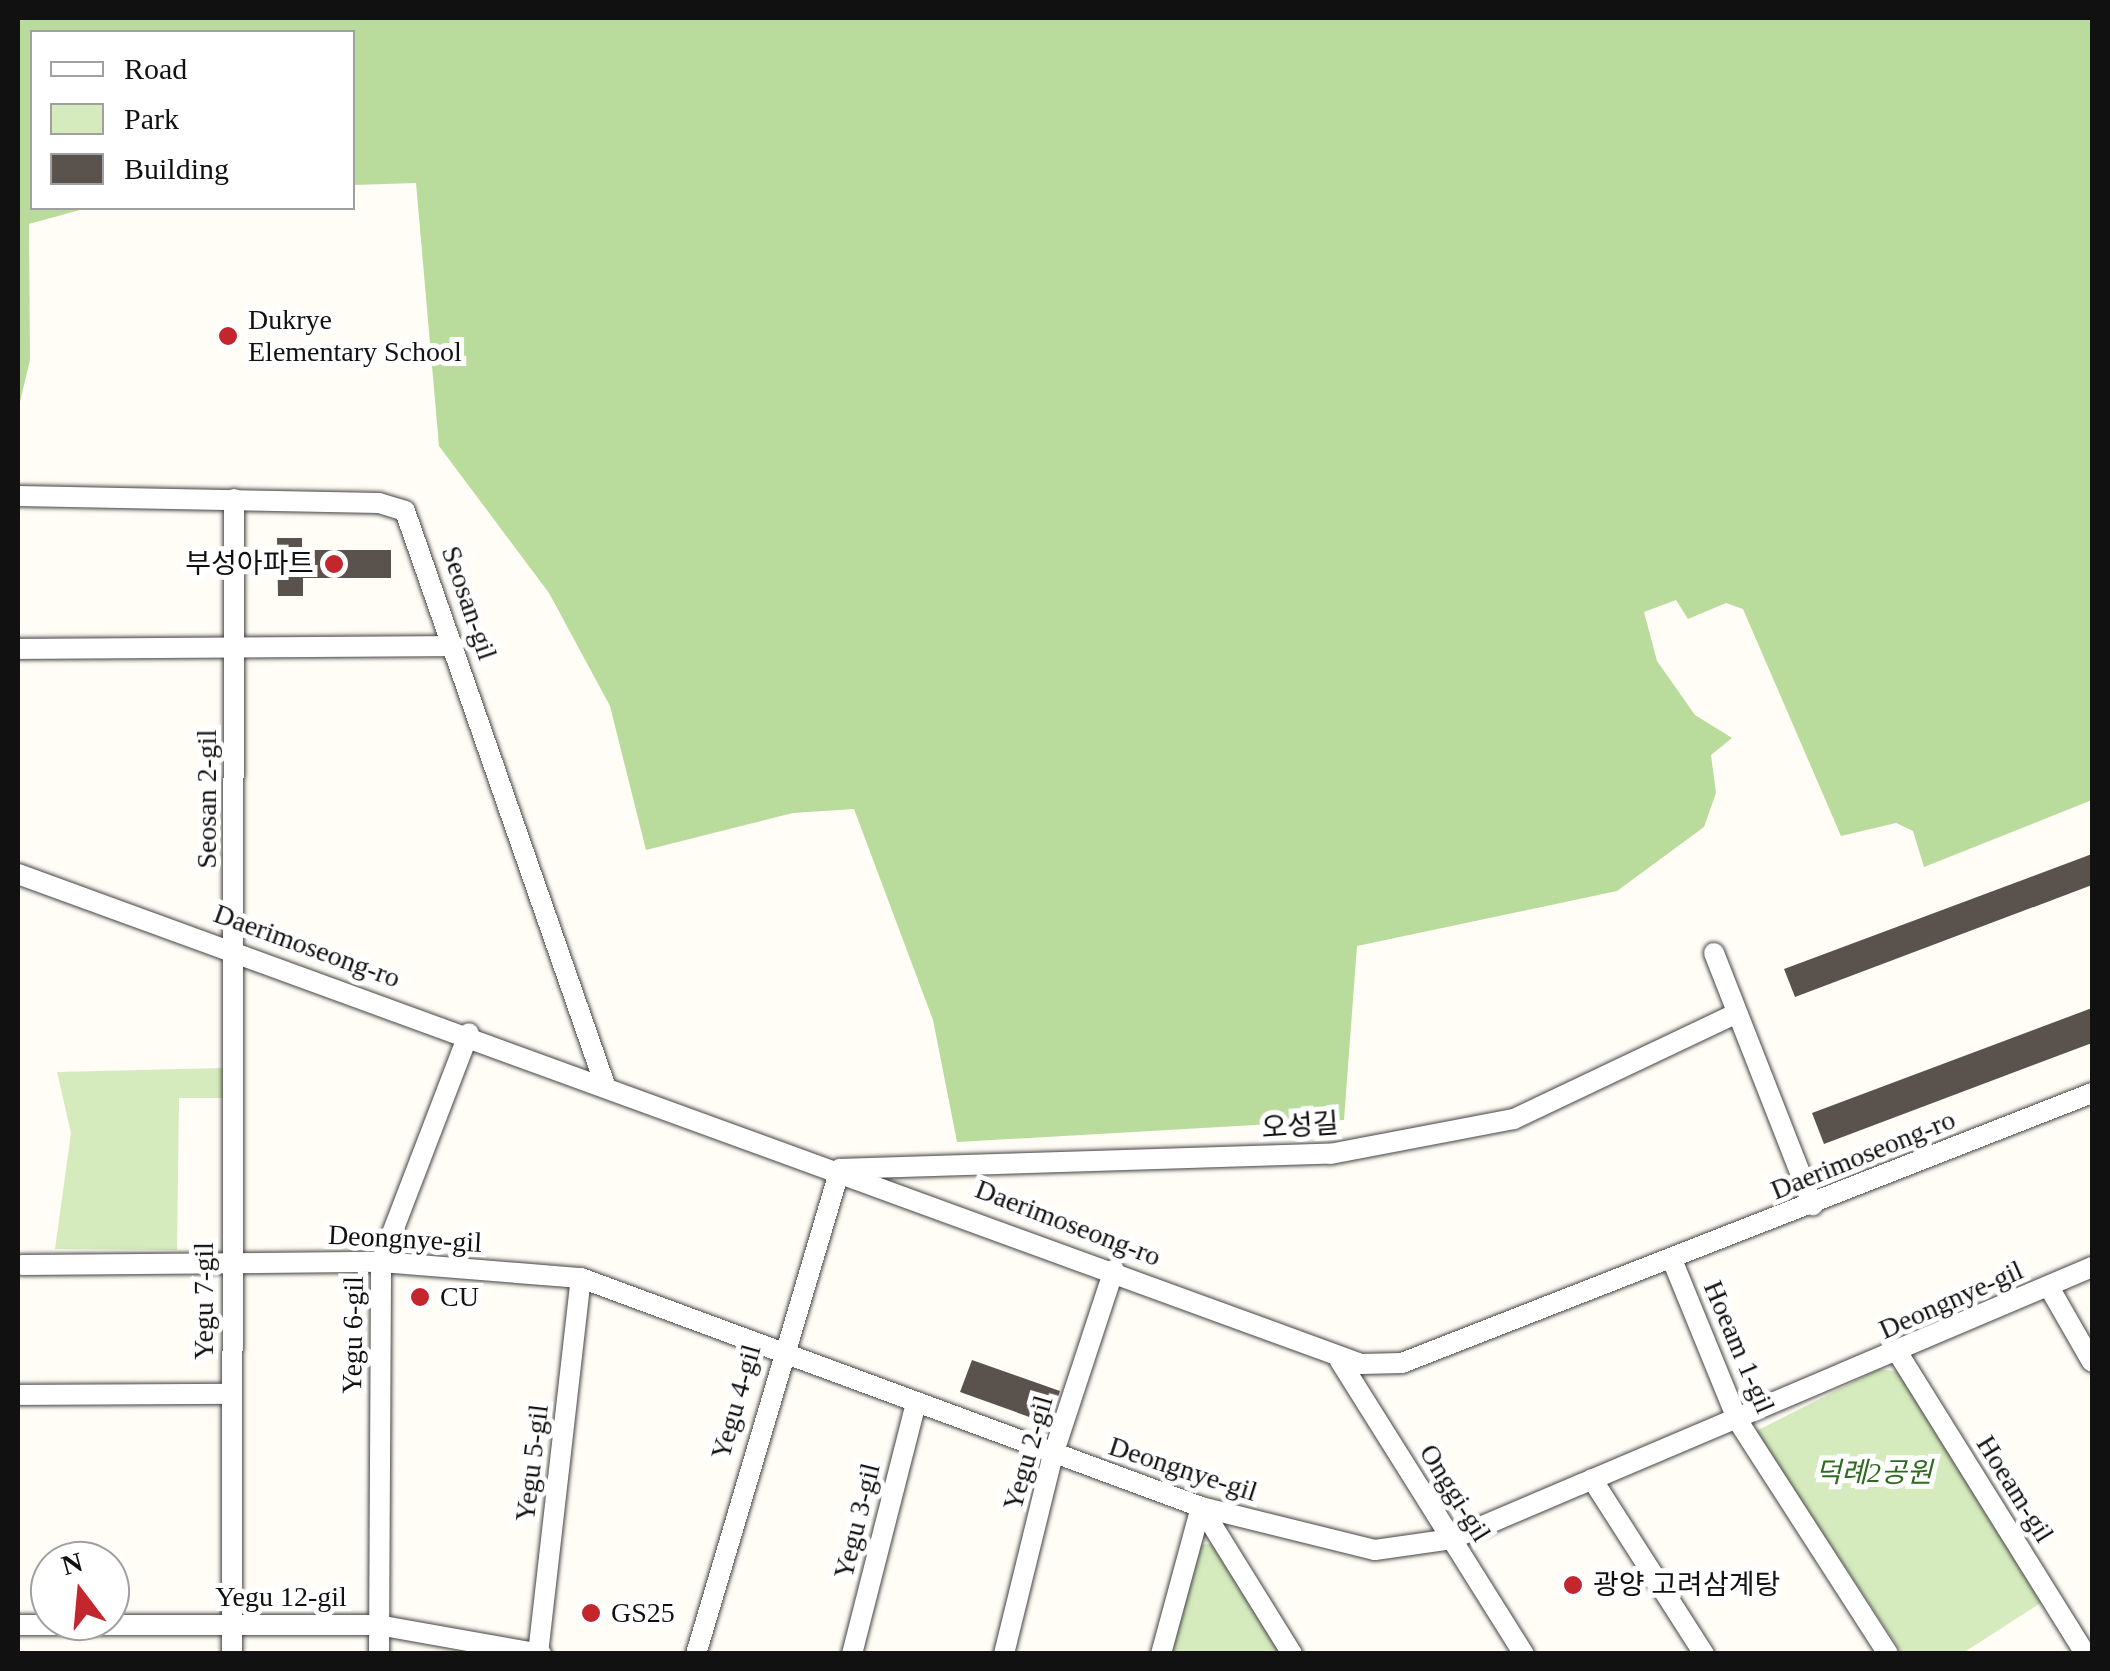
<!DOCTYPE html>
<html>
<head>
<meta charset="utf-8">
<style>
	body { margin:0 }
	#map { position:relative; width:2110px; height:1671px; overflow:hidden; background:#fffdf5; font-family:"Times New Roman","Noto Sans KR",serif }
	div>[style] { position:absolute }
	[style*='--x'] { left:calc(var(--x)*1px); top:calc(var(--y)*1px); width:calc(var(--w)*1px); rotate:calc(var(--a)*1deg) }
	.green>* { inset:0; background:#d5ebbd }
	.forest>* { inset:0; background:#b9dc9c }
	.building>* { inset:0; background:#5a524d }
	.roads { filter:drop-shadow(0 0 2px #444) drop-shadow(0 0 2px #444) }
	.minor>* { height:20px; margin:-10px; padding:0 10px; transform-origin:10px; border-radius:10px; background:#fff }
	.dots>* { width:28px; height:28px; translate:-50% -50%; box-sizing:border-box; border:5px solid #fff; border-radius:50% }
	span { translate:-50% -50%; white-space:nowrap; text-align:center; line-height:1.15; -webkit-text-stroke:10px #fff; paint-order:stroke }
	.poi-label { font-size:28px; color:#111 }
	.left { translate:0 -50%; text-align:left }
	.right { translate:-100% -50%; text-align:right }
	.street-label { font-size:28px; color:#111 }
	.park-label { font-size:28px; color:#2f6b1f; font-style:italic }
	.frame { position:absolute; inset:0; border:20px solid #111; pointer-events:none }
	.legend { position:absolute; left:30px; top:30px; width:325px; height:180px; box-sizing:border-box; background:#fff; border:2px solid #a0a0a0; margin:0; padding:12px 18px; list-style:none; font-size:30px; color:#111 }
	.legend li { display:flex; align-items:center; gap:20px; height:50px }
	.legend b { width:50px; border:2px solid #a0a0a0 }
	.north { position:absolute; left:30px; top:1541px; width:100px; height:100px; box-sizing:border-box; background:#fff; border:2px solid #a0a0a0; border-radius:50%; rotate:344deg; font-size:28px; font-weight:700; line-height:40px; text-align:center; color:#111 }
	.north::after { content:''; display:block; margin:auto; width:35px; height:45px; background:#c4262e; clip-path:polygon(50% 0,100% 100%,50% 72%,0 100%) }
</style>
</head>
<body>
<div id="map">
	<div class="green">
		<i style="clip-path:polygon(223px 1068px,223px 1098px,179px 1098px,177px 1250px,55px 1249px,71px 1133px,57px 1072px)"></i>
		<i style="clip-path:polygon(1879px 1369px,1900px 1372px,2042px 1602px,1963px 1653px,1902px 1653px,1756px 1431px)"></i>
		<i style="clip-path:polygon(1213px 1544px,1284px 1653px,1169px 1654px,1197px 1545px)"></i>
	</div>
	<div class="forest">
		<i style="clip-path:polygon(18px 18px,2092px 18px,2092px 800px,1924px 867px,1913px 831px,1896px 823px,1841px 836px,1743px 609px,1726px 603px,1688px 619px,1676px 600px,1644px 612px,1657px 661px,1695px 715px,1732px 738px,1711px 755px,1716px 793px,1704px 827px,1617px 891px,1357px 946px,1344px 1120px,957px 1142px,933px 1020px,854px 809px,793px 813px,646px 850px,610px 706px,549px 593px,439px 446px,416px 183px,353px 185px,352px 32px,32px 32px,32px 208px,87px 208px,29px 224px,30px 360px,18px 410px)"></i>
	</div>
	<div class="building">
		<i style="clip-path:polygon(277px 538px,302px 538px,302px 550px,391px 550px,391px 578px,303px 578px,303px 596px,278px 596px)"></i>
		<i style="clip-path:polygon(2092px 854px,2092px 885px,1795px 997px,1784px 969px)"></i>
		<i style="clip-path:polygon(2092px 1008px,2092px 1043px,1824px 1144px,1812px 1113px)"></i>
		<i style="clip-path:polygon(972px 1360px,1060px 1391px,1049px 1424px,960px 1392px)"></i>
	</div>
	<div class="roads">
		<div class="minor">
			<i style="--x:18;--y:496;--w:361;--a:1.1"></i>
			<i style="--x:379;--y:503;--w:27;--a:17"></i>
			<i style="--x:405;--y:511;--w:605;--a:70.79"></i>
			<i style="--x:18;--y:649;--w:436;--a:-0.4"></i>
			<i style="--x:18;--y:874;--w:1430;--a:20.04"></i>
			<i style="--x:1361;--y:1364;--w:41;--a:-1.4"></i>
			<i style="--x:1402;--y:1363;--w:741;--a:-21.37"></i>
			<i style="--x:1714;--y:953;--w:271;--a:68.6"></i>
			<i style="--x:1673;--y:1262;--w:172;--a:67.8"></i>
			<i style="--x:1738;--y:1421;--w:277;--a:57.2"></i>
			<i style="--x:22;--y:1265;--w:359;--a:-0.5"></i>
			<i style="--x:381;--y:1262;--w:201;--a:4.6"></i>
			<i style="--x:581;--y:1278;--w:661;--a:20.27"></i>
			<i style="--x:1201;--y:1507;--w:179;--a:13.9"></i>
			<i style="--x:1375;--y:1550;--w:78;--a:-8.1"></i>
			<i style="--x:1452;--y:1539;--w:695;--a:-23.03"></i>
			<i style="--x:2049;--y:1287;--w:86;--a:60.2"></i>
			<i style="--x:1898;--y:1353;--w:354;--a:58.1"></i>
			<i style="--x:1340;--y:1361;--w:346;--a:57.9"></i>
			<i style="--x:18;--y:1395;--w:214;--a:-0.3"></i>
			<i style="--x:1592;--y:1479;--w:208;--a:57.4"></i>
			<i style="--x:1201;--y:1507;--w:173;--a:58.2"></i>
			<i style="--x:18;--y:1625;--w:360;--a:0"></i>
			<i style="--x:378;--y:1625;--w:166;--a:10.1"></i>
			<i style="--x:232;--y:1654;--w:1155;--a:-89.9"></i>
			<i style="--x:379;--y:1654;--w:392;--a:-89.7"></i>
			<i style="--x:381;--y:1262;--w:245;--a:-69"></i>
			<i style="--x:538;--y:1654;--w:378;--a:-83.5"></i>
			<i style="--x:696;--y:1654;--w:506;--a:-73.46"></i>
			<i style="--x:840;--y:1169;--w:490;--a:-1.8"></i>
			<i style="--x:1330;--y:1154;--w:187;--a:-10.8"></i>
			<i style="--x:1514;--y:1119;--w:247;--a:-25.4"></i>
			<i style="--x:852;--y:1654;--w:260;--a:-75.7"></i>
			<i style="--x:1004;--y:1654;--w:205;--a:-76.2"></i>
			<i style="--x:1053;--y:1455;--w:195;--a:-71.8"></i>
			<i style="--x:1161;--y:1654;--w:152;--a:-74.8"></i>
		</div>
	</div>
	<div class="dots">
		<i style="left:228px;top:336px;background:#c4262e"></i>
		<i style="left:334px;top:564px;background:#c4262e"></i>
		<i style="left:420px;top:1297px;background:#c4262e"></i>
		<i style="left:1573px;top:1585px;background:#c4262e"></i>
		<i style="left:591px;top:1613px;background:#c4262e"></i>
	</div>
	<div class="poi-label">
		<span class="left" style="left:248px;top:336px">Dukrye<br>Elementary School</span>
		<span class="right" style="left:314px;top:564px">부성아파트</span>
		<span class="left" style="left:440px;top:1297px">CU</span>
		<span class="left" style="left:1593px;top:1585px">광양 고려삼계탕</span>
		<span class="left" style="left:611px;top:1613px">GS25</span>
	</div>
	<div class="street-label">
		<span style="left:469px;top:603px;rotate:71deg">Seosan-gil</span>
		<span style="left:207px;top:799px;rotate:-90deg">Seosan 2-gil</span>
		<span style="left:307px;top:946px;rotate:20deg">Daerimoseong-ro</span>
		<span style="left:1300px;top:1126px;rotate:-4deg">오성길</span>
		<span style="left:1863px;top:1155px;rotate:-22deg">Daerimoseong-ro</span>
		<span style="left:1068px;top:1223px;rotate:21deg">Daerimoseong-ro</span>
		<span style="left:405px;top:1239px;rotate:3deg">Deongnye-gil</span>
		<span style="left:1951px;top:1300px;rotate:-24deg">Deongnye-gil</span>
		<span style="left:204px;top:1301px;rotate:-90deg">Yegu 7-gil</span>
		<span style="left:353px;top:1335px;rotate:-89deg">Yegu 6-gil</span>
		<span style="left:1739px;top:1347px;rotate:67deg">Hoeam 1-gil</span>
		<span style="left:736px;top:1402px;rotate:-74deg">Yegu 4-gil</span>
		<span style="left:1028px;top:1453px;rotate:-74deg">Yegu 2-gil</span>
		<span style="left:532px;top:1463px;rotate:-83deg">Yegu 5-gil</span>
		<span style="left:1183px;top:1469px;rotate:18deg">Deongnye-gil</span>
		<span style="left:2015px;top:1489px;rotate:58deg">Hoeam-gil</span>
		<span style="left:1455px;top:1493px;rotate:58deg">Onggi-gil</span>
		<span style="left:857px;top:1521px;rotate:-76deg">Yegu 3-gil</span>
		<span style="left:281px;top:1597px">Yegu 12-gil</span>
	</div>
	<div class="park-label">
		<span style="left:1874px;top:1473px">덕례2공원</span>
	</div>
	<div class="frame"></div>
	<ul class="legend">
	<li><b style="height:12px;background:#fff"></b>Road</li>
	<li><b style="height:28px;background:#d5ebbd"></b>Park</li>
	<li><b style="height:28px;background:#5a524d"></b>Building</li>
	</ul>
	<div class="north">N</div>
</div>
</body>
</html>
